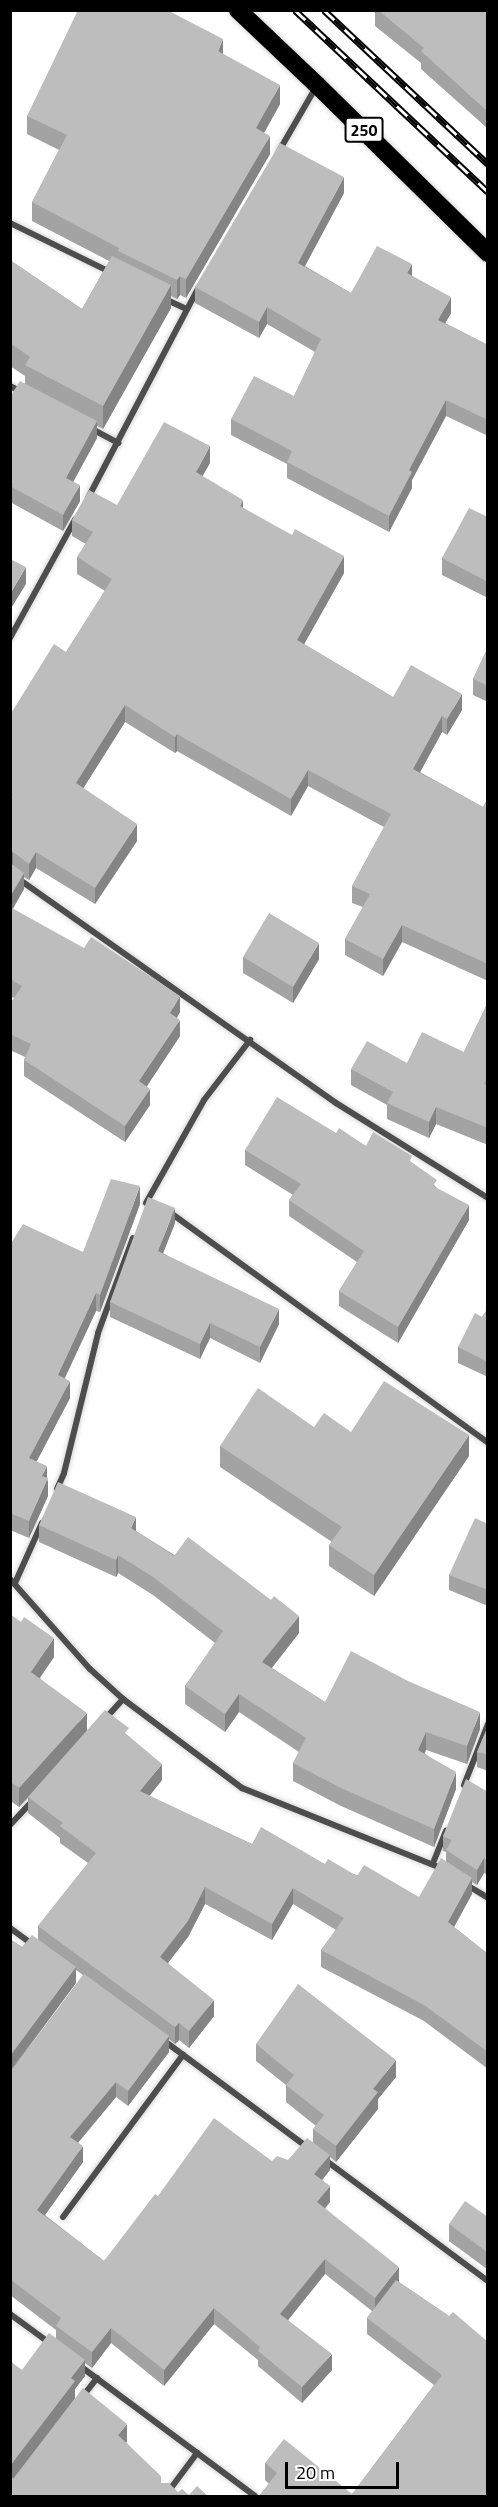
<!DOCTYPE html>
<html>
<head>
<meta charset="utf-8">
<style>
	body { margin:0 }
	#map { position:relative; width:498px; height:2507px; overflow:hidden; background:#fff; font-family:"Titillium Web",sans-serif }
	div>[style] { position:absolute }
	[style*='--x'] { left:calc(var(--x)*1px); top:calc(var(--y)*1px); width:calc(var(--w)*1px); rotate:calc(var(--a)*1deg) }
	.roads { filter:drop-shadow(0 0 2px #dbdbdb) drop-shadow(0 0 2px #dbdbdb) }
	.street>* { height:6px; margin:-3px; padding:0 3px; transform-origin:3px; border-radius:3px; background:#4d4d4d }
	.highway>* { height:18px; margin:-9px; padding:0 9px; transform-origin:9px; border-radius:9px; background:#000 }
	.rail>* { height:7px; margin-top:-3.5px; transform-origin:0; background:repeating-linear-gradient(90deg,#fff 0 14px,#000 0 28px); box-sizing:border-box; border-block:2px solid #000 }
	.wall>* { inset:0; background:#a3a3a3 }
	.shaded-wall>* { inset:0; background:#848484 }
	.building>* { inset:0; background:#bdbdbd }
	span { translate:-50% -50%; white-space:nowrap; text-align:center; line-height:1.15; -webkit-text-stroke:4.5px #fff; paint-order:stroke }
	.shield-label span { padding:2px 4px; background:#fff; border:2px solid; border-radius:4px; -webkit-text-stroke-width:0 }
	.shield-label { font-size:16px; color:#000; font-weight:700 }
	.frame { position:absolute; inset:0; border:12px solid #000; pointer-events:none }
	.scale { position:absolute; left:285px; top:2462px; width:114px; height:27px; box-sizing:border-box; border:3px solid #000; border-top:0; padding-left:8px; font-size:18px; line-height:21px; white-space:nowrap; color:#000; -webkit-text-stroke:4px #fff; paint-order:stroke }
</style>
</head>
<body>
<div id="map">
	<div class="roads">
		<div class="street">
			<i style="--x:279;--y:151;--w:74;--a:-60"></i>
			<i style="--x:10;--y:223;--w:111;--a:26.1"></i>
			<i style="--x:165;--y:299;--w:23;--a:25"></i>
			<i style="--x:10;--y:386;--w:13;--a:27"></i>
			<i style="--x:92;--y:429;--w:30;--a:28"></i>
			<i style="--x:88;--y:498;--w:238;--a:-62.3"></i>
			<i style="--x:10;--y:638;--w:135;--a:-61.2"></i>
			<i style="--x:10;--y:873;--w:399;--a:35.2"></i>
			<i style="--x:336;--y:1103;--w:179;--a:32"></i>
			<i style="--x:146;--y:1203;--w:118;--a:-60.6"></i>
			<i style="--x:204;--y:1100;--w:76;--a:-52.5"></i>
			<i style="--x:168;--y:1211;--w:395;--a:35.9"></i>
			<i style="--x:57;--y:1489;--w:17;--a:-66"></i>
			<i style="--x:64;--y:1473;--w:144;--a:-76.3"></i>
			<i style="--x:98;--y:1333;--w:101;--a:-69.8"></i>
			<i style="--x:10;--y:1579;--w:120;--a:48.4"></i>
			<i style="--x:90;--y:1669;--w:45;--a:42.3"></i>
			<i style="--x:123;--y:1699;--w:149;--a:36.8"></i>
			<i style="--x:242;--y:1788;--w:214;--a:21.9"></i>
			<i style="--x:15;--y:1583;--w:66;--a:-65.8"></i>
			<i style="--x:105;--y:1719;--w:27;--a:-48"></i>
			<i style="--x:464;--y:1785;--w:66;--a:-68.5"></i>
			<i style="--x:10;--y:1825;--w:33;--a:-47"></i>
			<i style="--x:433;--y:1863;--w:35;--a:-68"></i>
			<i style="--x:465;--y:1884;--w:27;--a:31"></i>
			<i style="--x:10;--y:1928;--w:27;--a:36"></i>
			<i style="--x:163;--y:2040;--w:179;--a:36.6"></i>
			<i style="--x:325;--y:2160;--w:203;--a:36.6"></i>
			<i style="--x:63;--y:2217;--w:202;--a:-53.5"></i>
			<i style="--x:10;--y:2314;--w:51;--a:36.2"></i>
			<i style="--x:80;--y:2366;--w:218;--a:36.6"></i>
			<i style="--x:83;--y:2396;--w:23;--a:-52"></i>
			<i style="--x:165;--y:2496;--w:54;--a:-53.3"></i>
		</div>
		<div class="highway">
			<i style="--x:238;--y:10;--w:109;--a:43.5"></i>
			<i style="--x:317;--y:85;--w:240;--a:44.5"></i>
		</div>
	</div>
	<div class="rail">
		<i style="--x:295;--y:10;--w:265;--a:43.3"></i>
		<i style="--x:324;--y:10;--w:225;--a:43.2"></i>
	</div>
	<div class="wall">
		<i style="clip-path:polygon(372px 10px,488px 10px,487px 128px,421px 69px,421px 63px,375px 26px,375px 13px)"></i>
		<i style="clip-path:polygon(223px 54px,280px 104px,264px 133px,270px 154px,186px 298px,180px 295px,177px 299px,171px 296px,171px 308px,103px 429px,97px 426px,97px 438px,73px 482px,80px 501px,63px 531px,10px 502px,10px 397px,25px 384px,25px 376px,10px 366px,10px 260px,82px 309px,109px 261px,32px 221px,32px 202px,59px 150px,27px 134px,27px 116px)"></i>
		<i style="clip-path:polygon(344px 193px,305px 266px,351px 293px,412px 276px,451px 313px,445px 323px,488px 345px,488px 436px,446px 416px,412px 480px,412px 488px,389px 532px,287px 478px,287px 464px,231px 435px,231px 419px,294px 396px,315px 352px,267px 324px,259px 338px,195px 303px,195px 287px)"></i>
		<i style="clip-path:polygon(210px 463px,202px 476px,243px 508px,344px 573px,304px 644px,393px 697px,462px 710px,447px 735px,442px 732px,420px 772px,483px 807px,488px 798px,488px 981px,402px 942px,383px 976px,345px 955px,345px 939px,363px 907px,352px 903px,352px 886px,384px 827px,308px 786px,291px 816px,177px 751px,175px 753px,125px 722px,83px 788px,137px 841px,95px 904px,36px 868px,29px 880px,24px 877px,24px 889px,13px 909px,180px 1012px,177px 1018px,180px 1036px,147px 1086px,150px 1105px,125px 1142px,24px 1076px,24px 1060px,25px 1057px,10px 1050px,10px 1004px,14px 998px,10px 996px,10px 715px,66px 652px,105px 591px,77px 574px,77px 557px,86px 544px,72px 536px,72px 520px,117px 505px)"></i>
		<i style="clip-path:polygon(488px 517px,488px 598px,442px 575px,442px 558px)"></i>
		<i style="clip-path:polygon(488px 647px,488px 702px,473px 695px,473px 679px)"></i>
		<i style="clip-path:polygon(243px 957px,319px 959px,293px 1003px,243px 973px)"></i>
		<i style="clip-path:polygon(488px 1002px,488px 1145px,436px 1124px,429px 1138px,387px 1119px,387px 1105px,351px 1085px,351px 1069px,407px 1063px,464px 1052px)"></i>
		<i style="clip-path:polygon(336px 1133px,366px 1146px,412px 1163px,469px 1220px,398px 1343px,339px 1306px,339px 1291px,357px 1262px,289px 1216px,289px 1200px,293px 1195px,245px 1165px,245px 1150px)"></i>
		<i style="clip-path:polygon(140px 1204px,100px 1312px,96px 1311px,65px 1378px,70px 1398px,36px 1462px,47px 1477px,48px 1496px,29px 1538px,10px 1530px,10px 1245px,83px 1252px)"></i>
		<i style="clip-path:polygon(175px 1223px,163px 1253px,279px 1324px,260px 1363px,210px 1338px,200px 1359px,110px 1317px,110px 1302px)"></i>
		<i style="clip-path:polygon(488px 1308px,488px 1377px,458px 1363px,458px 1347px,482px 1317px)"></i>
		<i style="clip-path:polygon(314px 1427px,351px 1432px,469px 1456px,374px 1596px,329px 1566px,329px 1545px,332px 1542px,220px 1467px,220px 1446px)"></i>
		<i style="clip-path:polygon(488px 1524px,488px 1606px,449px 1590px,449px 1575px)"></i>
		<i style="clip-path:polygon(39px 1525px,136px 1531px,299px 1633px,272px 1668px,325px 1702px,480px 1729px,467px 1764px,426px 1750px,425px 1753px,456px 1789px,434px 1847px,341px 1806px,293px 1781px,293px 1763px,299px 1752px,239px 1712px,225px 1732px,185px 1704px,185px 1686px,215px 1643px,153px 1595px,118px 1573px,116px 1577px,39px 1542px)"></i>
		<i style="clip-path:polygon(evenodd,10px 1614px,54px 1657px,40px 1678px,87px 1731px,129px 1736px,162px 1780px,149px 1796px,252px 1844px,325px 1864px,419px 1897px,446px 1861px,446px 1852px,443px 1851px,443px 1836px,488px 1792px,488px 1875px,484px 1873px,477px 1885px,472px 1882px,472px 1894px,454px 1927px,488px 1954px,488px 2069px,424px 2021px,321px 1967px,321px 1950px,336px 1930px,293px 1904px,272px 1940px,205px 1904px,188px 1937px,168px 1963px,214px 2016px,189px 2048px,179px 2040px,175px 2044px,169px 2039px,169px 2052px,128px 2106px,116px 2097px,78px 2143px,83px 2162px,45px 2215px,104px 2261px,158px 2196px,272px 2161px,288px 2160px,313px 2143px,313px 2129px,316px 2126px,286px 2102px,286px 2085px,256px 2061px,256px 2044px,396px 2077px,378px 2099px,378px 2109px,336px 2162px,330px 2157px,330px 2170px,322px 2180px,330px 2202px,325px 2208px,399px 2282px,449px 2316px,488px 2496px,259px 2496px,269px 2484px,265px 2480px,265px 2463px,352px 2494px,434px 2385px,367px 2334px,367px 2318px,372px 2311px,325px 2274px,288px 2320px,332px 2370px,302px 2403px,258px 2366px,258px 2360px,214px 2324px,164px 2386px,111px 2343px,92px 2368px,85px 2363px,85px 2376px,75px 2389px,75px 2398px,127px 2441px,126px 2442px,161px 2483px,178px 2492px,189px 2495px,208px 2496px,10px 2496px,22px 2370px,56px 2338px,56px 2330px,10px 2295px,10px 1939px,22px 1947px,38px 1940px,38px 1926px,88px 1863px,60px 1843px,60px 1838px,28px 1813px,28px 1798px,19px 1807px,12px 1802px,10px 1614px,76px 1970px,83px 1975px,14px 2068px,13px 2069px,76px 1983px,76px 1970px)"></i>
		<i style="clip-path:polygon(488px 1726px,488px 1771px,477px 1767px,477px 1752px)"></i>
		<i style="clip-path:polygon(488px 2217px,488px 2268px,487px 2269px,449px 2241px,449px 2224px)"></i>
	</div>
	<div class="shaded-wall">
		<i style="clip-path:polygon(223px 39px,223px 58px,218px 51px)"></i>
		<i style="clip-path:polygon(280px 85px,280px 104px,256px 147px,256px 128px)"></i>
		<i style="clip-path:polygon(270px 136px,270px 154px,186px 298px,186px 279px)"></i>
		<i style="clip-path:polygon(344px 177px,344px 193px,298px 279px,298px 263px)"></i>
		<i style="clip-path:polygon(412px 264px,412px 281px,407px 273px)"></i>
		<i style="clip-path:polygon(180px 276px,180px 295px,177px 299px,177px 280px)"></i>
		<i style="clip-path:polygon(171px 285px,171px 308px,103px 429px,103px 406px)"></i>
		<i style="clip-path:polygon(451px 297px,451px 313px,438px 336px,438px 320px)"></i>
		<i style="clip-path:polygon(267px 307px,267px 324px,259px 338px,259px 322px)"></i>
		<i style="clip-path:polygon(446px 400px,446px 416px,412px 480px,412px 488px,389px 532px,389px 516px,409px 470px)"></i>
		<i style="clip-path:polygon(97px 421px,97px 438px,66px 495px,66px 478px)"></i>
		<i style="clip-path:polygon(210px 446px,210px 463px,196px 488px,196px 472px)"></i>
		<i style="clip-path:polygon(80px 485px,80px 501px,63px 531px,63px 515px)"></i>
		<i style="clip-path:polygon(243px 500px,243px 516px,240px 506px)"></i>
		<i style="clip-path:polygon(344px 556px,344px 573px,297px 657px,297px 640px)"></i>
		<i style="clip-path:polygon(26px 567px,26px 584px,10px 610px,10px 594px)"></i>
		<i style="clip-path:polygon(462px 694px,462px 710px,447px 735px,447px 719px)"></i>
		<i style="clip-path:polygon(125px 705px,125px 722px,76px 800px,76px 783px)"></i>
		<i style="clip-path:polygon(442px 716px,442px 732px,413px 785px,413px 769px)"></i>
		<i style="clip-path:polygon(177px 734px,177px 751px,175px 753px,175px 737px)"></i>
		<i style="clip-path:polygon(308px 770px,308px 786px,291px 816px,291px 799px)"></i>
		<i style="clip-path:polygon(137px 824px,137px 841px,95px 904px,95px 888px)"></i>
		<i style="clip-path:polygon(13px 852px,13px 868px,10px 869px,10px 853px)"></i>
		<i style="clip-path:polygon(36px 852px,36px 868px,29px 880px,29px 864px)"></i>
		<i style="clip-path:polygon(24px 873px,24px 889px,10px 913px,10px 897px)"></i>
		<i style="clip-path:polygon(402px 925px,402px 942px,383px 976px,383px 959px)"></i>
		<i style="clip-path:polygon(319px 943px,319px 959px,293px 1003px,293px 987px)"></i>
		<i style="clip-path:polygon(180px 996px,180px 1012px,170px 1029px,170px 1013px)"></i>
		<i style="clip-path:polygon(180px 1020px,180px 1036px,139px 1098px,139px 1081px)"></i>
		<i style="clip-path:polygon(150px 1089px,150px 1105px,125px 1142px,125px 1126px)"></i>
		<i style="clip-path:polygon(436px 1107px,436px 1124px,429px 1138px,429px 1122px)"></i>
		<i style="clip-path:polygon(140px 1186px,140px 1204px,100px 1312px,100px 1295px)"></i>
		<i style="clip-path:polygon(469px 1205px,469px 1220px,398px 1343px,398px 1327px)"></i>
		<i style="clip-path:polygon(175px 1208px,175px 1223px,158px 1266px,158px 1251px)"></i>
		<i style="clip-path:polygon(96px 1293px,96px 1311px,58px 1392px,58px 1375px)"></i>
		<i style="clip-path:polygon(279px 1309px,279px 1324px,260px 1363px,260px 1347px)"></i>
		<i style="clip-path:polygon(210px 1323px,210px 1338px,200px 1359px,200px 1344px)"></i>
		<i style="clip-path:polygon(70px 1381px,70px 1398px,29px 1476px,29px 1458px)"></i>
		<i style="clip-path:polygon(469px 1435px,469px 1456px,374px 1596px,374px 1575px)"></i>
		<i style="clip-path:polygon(47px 1466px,47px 1482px,48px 1478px,48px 1496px,29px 1538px,29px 1521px,42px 1476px)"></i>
		<i style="clip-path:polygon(136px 1517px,136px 1534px,131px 1528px)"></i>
		<i style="clip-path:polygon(118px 1555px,118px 1573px,116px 1577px,116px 1560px)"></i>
		<i style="clip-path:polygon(299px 1616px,299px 1633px,262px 1680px,262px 1662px)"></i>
		<i style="clip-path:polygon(54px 1638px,54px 1657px,31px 1690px,31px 1672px)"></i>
		<i style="clip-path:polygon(239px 1694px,239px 1712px,225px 1732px,225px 1714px)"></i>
		<i style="clip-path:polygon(480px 1712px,480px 1729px,467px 1764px,467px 1746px)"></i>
		<i style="clip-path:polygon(87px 1713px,87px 1732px,19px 1807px,19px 1788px)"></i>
		<i style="clip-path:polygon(426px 1732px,426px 1750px,418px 1767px,418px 1750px)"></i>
		<i style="clip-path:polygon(162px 1764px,162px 1780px,140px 1808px,140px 1791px)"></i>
		<i style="clip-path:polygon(456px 1772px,456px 1789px,434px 1847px,434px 1829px)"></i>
		<i style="clip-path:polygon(12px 1783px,12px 1802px,10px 1803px,10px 1784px)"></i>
		<i style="clip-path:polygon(484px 1858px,484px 1873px,477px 1885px,477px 1870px)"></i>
		<i style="clip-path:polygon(472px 1878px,472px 1894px,448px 1938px,448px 1922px)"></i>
		<i style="clip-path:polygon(205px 1887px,205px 1904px,188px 1937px,160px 1973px,160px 1957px)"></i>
		<i style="clip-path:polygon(293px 1888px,293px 1904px,272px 1940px,272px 1924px)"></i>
		<i style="clip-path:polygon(76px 1967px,76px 1983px,10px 2071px,10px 2056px)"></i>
		<i style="clip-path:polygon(214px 2000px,214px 2016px,189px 2048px,189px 2031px)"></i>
		<i style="clip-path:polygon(179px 2023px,179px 2040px,175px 2044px,175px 2027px)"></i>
		<i style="clip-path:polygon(169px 2036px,169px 2052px,128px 2106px,128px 2091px)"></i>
		<i style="clip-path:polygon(396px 2060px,396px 2077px,378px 2099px,378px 2109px,336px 2162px,336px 2146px,373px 2089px)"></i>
		<i style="clip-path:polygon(116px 2082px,116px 2097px,70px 2152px,70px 2137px)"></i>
		<i style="clip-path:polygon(83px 2146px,83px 2162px,37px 2226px,37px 2210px)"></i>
		<i style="clip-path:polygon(330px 2155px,330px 2170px,314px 2190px,314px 2174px)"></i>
		<i style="clip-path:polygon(330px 2186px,330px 2202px,317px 2218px,317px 2202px)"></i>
		<i style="clip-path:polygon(325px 2259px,325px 2274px,280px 2330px,280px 2314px)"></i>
		<i style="clip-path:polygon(399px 2267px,399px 2283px,375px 2314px,375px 2298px)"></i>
		<i style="clip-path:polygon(214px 2308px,214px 2324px,164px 2386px,164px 2370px)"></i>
		<i style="clip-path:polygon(111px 2328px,111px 2343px,92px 2368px,92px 2352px)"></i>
		<i style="clip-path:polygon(332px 2354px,332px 2370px,302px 2403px,302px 2387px)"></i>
		<i style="clip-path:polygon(85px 2360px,85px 2376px,75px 2389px,75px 2398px,10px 2483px,10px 2466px,71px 2378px)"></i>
		<i style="clip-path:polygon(127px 2424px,127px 2441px,118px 2452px,118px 2435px)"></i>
	</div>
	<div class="building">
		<i style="clip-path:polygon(78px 10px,167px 10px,223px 39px,218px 51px,280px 85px,256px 128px,270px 136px,186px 279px,180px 276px,177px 280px,118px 251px,119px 248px,32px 202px,67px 135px,27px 116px)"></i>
		<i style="clip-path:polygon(378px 10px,488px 10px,487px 111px,421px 51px,424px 48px)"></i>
		<i style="clip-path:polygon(280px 143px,344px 177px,298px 263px,351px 293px,377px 246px,412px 264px,407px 273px,451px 297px,438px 320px,488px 345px,488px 420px,446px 400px,409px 470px,412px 472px,389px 516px,287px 462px,292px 451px,231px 419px,254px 376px,294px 396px,321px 339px,267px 307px,259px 322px,195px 287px)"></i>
		<i style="clip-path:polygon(112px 256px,171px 285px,103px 406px,25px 365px,30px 357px,10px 343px,10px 260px,82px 309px)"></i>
		<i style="clip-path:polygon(20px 381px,97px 421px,66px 478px,80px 485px,63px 515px,10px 486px,10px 397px)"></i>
		<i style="clip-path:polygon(164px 422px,210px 446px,196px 472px,243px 500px,240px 506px,292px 535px,295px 529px,344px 556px,297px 640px,393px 697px,411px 665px,462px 694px,447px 719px,442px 716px,413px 769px,483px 807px,488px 798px,488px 964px,402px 925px,383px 959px,345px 939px,370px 894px,352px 886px,391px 814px,308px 770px,291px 799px,177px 734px,175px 737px,125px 705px,76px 783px,137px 824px,95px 888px,36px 852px,29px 864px,13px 852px,10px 853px,10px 798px,13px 794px,10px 793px,10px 715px,54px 644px,66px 652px,112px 579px,77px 557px,93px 532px,72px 520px,89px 490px,117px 505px)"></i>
		<i style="clip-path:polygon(469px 508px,488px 517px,488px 582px,442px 558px)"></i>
		<i style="clip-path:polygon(10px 559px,26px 567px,10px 594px)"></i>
		<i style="clip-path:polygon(488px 647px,488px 686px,473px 679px)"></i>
		<i style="clip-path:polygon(10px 863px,24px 873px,10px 897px)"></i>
		<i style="clip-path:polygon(10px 907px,84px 948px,91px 937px,180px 996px,170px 1013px,180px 1020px,139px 1081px,150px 1089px,125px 1126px,24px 1060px,31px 1044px,10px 1034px,10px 1004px,22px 986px,10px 979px)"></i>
		<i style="clip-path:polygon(269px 913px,319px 943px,293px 987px,243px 957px)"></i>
		<i style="clip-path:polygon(488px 1002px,488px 1077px,484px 1084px,488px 1086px,488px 1128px,436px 1107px,429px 1122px,387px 1103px,393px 1092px,351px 1069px,367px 1041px,407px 1063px,422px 1032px,464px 1052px)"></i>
		<i style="clip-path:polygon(277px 1097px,336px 1133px,339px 1128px,366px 1146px,373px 1132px,412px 1156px,410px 1161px,437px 1180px,433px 1186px,469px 1205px,398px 1327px,339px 1291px,364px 1251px,289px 1200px,301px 1184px,245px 1150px)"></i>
		<i style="clip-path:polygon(111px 1179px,140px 1186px,100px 1295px,96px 1293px,58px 1375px,70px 1381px,29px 1458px,47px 1466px,42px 1476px,48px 1478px,29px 1521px,10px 1513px,10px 1245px,23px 1224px,83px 1252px)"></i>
		<i style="clip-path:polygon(148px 1197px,175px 1208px,158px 1251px,279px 1309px,260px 1347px,210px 1323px,200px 1344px,110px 1302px)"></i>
		<i style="clip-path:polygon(488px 1308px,488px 1362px,458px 1347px,475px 1313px,482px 1317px)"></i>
		<i style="clip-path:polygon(384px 1381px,469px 1435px,374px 1575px,329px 1545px,342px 1527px,220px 1446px,258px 1388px,314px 1427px,324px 1413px,351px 1432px)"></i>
		<i style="clip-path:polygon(58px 1482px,136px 1517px,131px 1528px,174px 1556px,188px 1537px,271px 1600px,274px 1596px,299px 1616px,262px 1662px,325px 1702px,351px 1651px,408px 1681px,480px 1712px,467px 1746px,426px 1732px,418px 1750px,456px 1772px,434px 1829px,341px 1788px,293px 1763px,306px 1738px,239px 1694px,225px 1714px,185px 1686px,223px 1631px,153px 1577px,118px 1555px,116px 1560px,39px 1525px)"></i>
		<i style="clip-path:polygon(475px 1518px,488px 1524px,488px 1590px,449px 1575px)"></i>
		<i style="clip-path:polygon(10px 1614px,21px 1622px,24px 1617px,54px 1638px,31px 1672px,87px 1713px,19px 1788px,12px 1783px,10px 1784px)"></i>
		<i style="clip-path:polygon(105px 1710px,129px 1728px,125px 1733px,162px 1764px,140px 1791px,252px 1844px,261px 1827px,325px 1864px,328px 1859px,357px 1876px,364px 1865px,419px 1897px,441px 1858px,472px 1878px,448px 1922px,488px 1954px,488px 2052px,424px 2005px,321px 1950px,344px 1918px,293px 1888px,272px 1924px,205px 1887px,188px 1921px,160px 1957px,214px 2000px,189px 2031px,179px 2023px,175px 2027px,38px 1926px,96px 1853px,60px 1826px,63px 1823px,28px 1797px)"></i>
		<i style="clip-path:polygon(488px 1726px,488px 1755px,477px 1752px)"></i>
		<i style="clip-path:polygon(466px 1779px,488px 1792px,488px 1860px,484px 1858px,477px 1870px,446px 1850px,452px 1840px,443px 1836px)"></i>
		<i style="clip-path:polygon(32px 1935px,76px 1967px,10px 2056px,10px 1939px,22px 1947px)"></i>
		<i style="clip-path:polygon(84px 1974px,169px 2036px,128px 2091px,116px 2082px,70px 2137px,83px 2146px,37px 2210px,104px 2261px,155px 2194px,158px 2196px,214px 2118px,272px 2161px,277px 2156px,288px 2160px,307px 2138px,330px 2155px,314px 2174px,330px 2186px,317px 2202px,399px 2267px,375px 2298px,325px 2259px,280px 2314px,332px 2354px,302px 2387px,258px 2351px,260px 2347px,214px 2308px,164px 2370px,111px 2328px,92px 2352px,56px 2326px,61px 2318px,10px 2279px,10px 2069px,14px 2068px)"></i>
		<i style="clip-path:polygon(298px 1984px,396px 2060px,373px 2089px,378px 2092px,336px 2146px,313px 2129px,324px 2115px,286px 2085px,294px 2075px,256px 2044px)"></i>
		<i style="clip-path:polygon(465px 2201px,488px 2217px,487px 2252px,449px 2224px)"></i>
		<i style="clip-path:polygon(396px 2280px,449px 2316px,453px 2312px,488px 2342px,488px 2496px,259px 2496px,277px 2473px,265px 2463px,284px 2439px,352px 2494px,442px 2375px,367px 2318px)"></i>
		<i style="clip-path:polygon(49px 2333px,85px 2360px,71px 2378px,75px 2381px,10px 2466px,10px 2361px,22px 2370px)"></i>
		<i style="clip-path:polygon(83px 2388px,127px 2424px,118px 2435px,161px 2476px,161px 2483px,169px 2483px,178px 2492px,182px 2489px,189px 2495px,197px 2486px,208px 2496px,10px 2496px,10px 2479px,14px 2478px)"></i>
	</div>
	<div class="shield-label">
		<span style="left:364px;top:130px">250</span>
	</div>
	<div class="frame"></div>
	<div class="scale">20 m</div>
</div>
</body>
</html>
